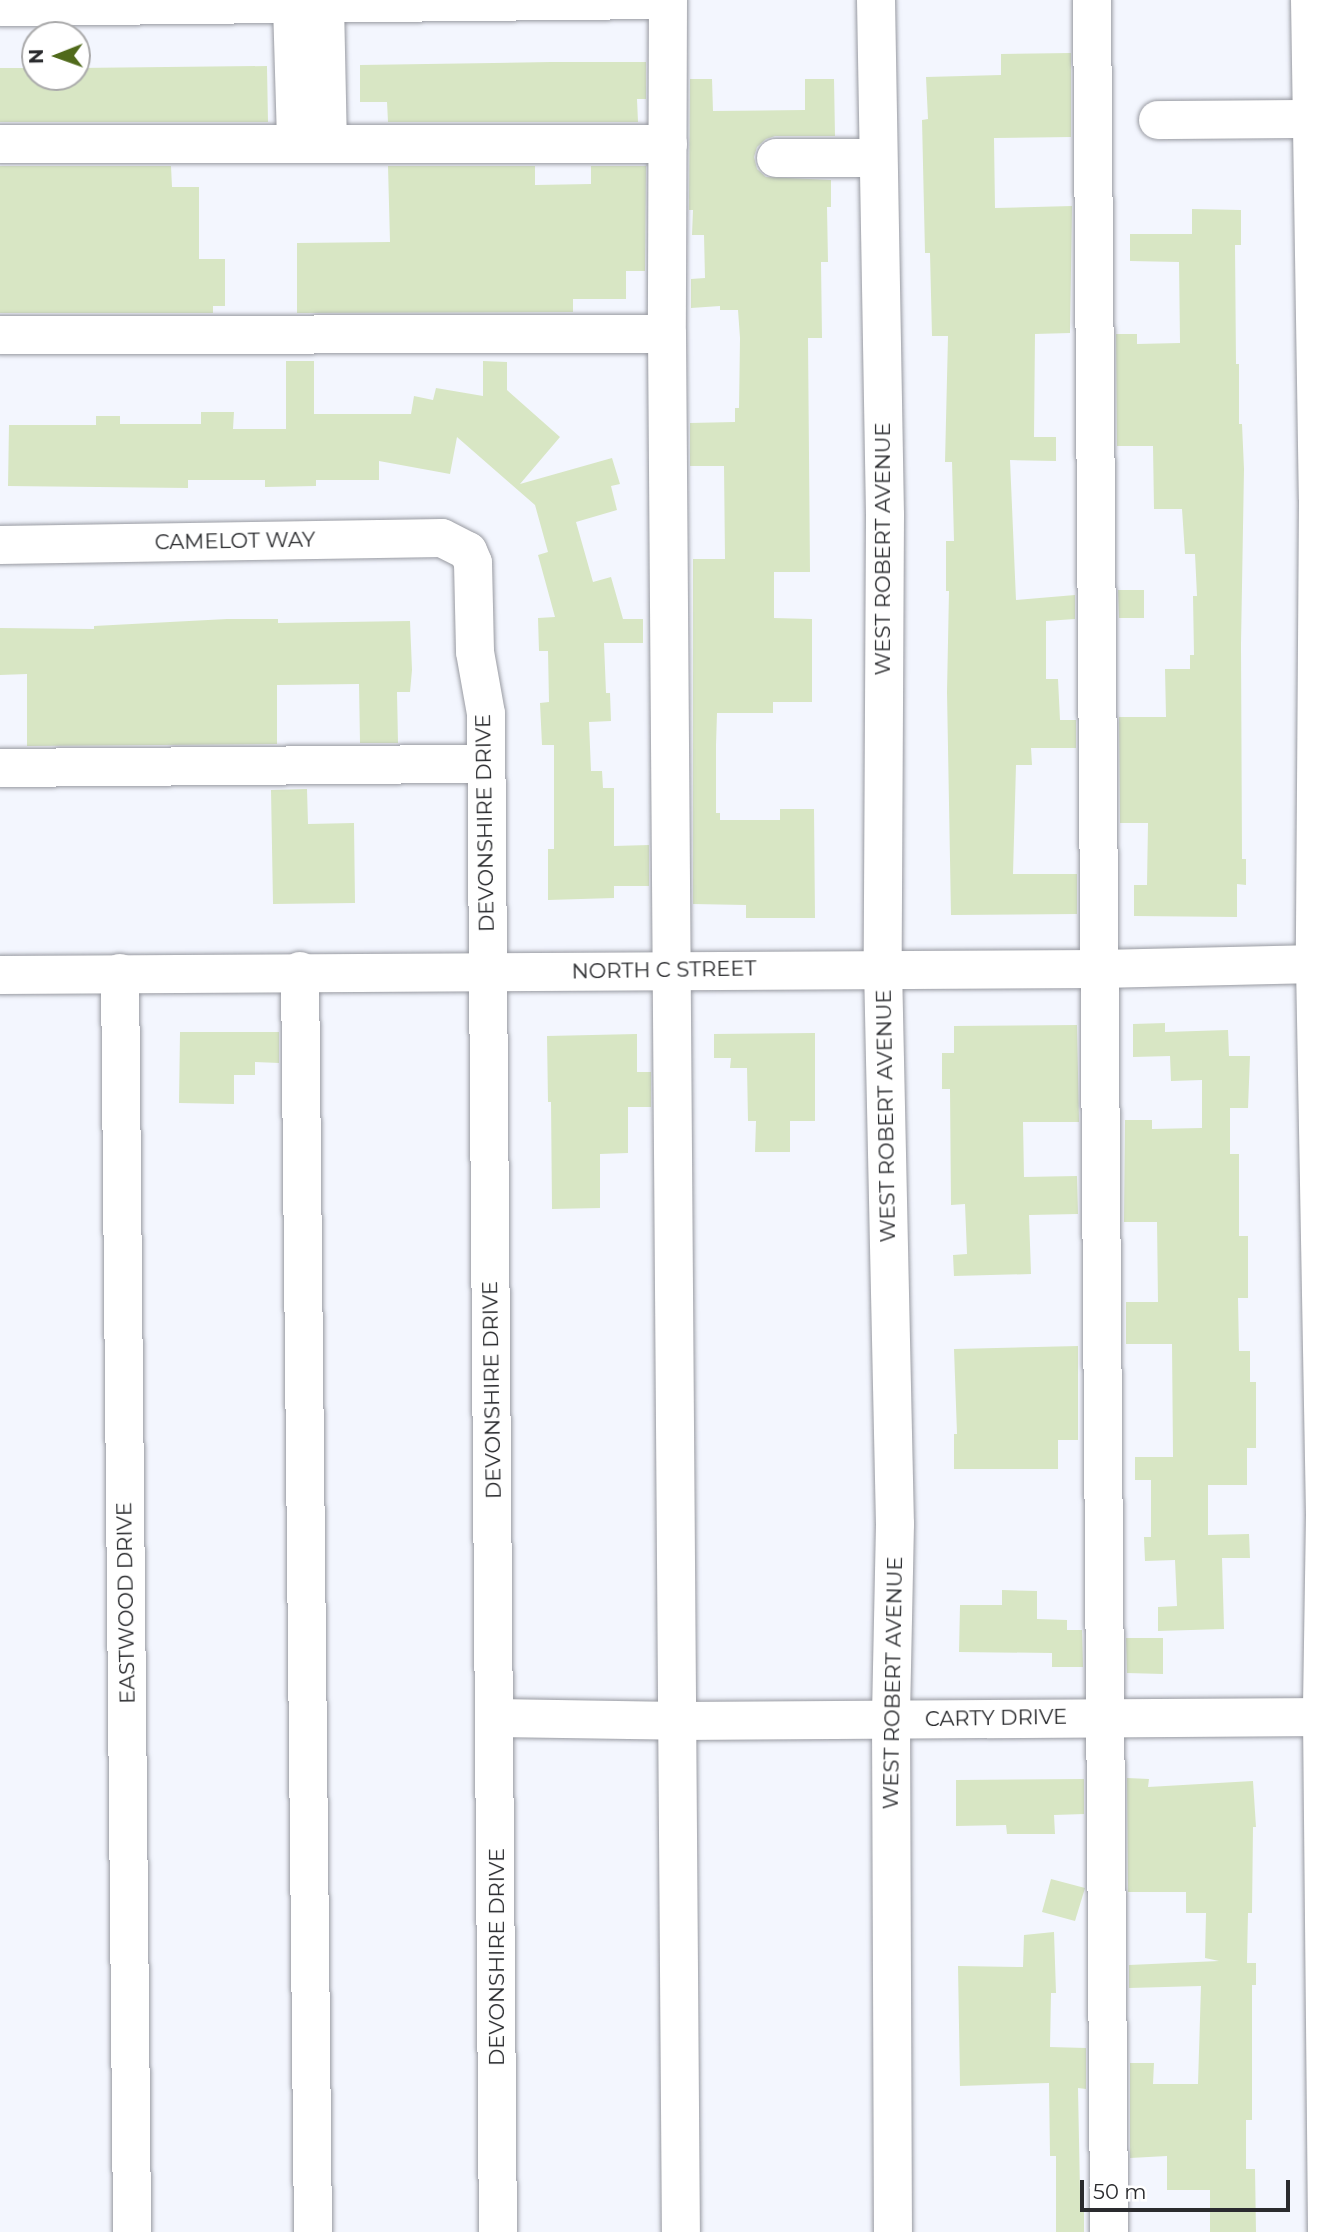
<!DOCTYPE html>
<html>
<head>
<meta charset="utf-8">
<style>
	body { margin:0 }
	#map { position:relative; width:1328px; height:2232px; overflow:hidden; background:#f3f6fe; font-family:Montserrat,sans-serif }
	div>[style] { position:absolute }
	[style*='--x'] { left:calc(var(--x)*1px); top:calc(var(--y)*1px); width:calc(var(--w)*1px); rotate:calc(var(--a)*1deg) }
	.building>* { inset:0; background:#d8e6c4 }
	.roads { filter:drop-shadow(0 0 2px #989aa1) drop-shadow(0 0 2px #989aa1) }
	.minor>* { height:38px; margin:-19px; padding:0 19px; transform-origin:19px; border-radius:19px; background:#fff }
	span { translate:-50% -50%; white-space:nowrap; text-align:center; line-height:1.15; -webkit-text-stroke:7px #fff; paint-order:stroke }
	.street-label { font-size:21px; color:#2a2b2e }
	.north { position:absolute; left:21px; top:21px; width:70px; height:70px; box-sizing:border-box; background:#fff; border:2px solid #aaaaab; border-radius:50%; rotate:269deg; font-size:19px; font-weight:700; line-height:28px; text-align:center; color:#2a2b2e }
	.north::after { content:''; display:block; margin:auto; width:24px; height:32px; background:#506a1b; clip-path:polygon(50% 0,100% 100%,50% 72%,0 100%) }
	.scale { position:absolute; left:1080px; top:2180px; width:210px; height:32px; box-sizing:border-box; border:4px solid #2a2b2e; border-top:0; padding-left:9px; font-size:21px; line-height:24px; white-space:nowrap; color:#2a2b2e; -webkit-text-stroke:5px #fff; paint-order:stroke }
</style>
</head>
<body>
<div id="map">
	<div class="building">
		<i style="clip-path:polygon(1071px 53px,1071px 137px,994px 138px,995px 208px,1072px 206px,1070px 333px,1035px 334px,1034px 437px,1056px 437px,1056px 461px,1010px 460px,1016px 600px,1075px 595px,1075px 619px,1046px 621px,1046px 679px,1058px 679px,1060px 720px,1076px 720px,1076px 748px,1031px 748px,1032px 765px,1016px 765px,1013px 874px,1077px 874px,1077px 914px,951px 915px,947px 692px,949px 591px,946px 591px,946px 541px,954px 541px,952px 462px,945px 462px,948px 336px,932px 336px,930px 253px,925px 253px,922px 120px,928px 119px,926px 77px,1001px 75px,1001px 54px)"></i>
		<i style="clip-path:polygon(551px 62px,646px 62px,646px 99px,637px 99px,638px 122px,388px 122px,387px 102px,360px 102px,360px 65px)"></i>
		<i style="clip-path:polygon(267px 66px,268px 122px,0 122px,0 68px,35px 68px,35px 77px,77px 77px,77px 68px)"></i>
		<i style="clip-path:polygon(690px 79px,712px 79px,713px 111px,805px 110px,805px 79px,834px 79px,835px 136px,775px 136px,766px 139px,757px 147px,754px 157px,757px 169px,766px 177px,831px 180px,831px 207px,827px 207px,828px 262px,821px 262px,822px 338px,808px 338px,810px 572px,774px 572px,774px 618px,812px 619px,812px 702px,773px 702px,773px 713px,717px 713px,716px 745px,716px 813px,720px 813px,720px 820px,780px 820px,780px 809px,814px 809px,815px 918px,746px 918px,746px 905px,693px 904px,693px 559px,725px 559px,724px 466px,690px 466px,690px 423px,735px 422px,735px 408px,739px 408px,740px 338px,738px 310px,720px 310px,720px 306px,691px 308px,691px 279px,705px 278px,704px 235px,692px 235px,693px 210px,689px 210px)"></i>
		<i style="clip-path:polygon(0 166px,171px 166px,172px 187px,199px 187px,199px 259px,225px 259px,225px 306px,213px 306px,213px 313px,0 313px)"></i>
		<i style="clip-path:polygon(388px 166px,535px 166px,535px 185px,591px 184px,591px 166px,646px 166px,645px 271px,626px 271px,626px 299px,573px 299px,573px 312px,297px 313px,297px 243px,390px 242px)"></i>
		<i style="clip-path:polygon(1192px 209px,1241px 210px,1241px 245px,1235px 245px,1236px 364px,1239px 364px,1239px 424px,1242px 424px,1244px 469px,1241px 645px,1242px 859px,1246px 859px,1246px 885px,1237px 884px,1237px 917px,1134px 916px,1134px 885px,1147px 885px,1148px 823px,1120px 823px,1119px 717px,1166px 717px,1165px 669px,1190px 669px,1190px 655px,1194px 655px,1193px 596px,1197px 596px,1195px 554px,1185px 554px,1182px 509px,1154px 509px,1153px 446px,1117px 446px,1116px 334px,1137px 334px,1137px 344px,1180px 343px,1179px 262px,1130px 261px,1130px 234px,1192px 234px)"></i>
		<i style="clip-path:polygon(286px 361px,314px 361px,314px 414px,411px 414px,414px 396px,433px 400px,436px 388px,483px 396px,483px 361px,507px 362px,507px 390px,560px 437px,520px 484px,612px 458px,620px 484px,611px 486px,617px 510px,576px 522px,593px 582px,611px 577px,623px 619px,643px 619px,643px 643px,604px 643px,606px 693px,610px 693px,611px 721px,589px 722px,591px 771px,602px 771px,603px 788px,614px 788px,614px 846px,649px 845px,649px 886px,614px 886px,614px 898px,548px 900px,548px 849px,554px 849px,554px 745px,542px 745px,540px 703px,549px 702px,548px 651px,539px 651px,538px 618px,555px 617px,538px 555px,548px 552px,535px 505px,457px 437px,450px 474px,379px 461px,379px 480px,316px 480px,316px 486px,265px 487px,265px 480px,188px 480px,188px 488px,8px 486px,9px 425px,96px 425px,96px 416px,120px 416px,120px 424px,201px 424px,201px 412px,234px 412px,233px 429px,286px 429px)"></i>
		<i style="clip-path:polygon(1118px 590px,1144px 590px,1144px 618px,1119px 618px)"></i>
		<i style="clip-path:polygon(227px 619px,278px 619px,278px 623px,410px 621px,412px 670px,410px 692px,397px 692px,398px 743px,360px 743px,359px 684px,277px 685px,277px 744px,27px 746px,27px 674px,0 675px,0 628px,94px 629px,94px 626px)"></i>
		<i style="clip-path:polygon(307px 789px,308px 824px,354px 823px,355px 903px,273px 904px,271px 790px)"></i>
		<i style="clip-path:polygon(1165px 1023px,1165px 1032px,1228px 1030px,1229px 1056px,1250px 1056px,1248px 1108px,1230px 1108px,1230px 1154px,1239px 1154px,1239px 1236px,1248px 1236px,1248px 1298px,1238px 1298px,1239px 1351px,1250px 1351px,1250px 1382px,1256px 1382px,1256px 1448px,1247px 1448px,1247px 1485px,1208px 1485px,1208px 1535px,1249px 1534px,1250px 1558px,1222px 1558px,1224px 1629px,1158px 1631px,1158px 1607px,1177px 1606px,1175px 1560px,1145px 1561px,1144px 1537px,1151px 1537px,1151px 1480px,1135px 1480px,1135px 1457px,1173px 1457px,1172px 1344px,1126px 1344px,1126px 1302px,1158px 1302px,1157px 1222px,1124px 1222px,1125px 1120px,1152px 1120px,1152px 1129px,1202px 1128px,1202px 1080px,1171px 1081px,1170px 1056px,1133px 1057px,1133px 1024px)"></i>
		<i style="clip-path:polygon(1077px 1025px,1079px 1122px,1023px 1122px,1024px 1177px,1077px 1176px,1078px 1214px,1029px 1215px,1031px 1274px,954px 1276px,953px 1255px,967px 1254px,965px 1204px,951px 1205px,950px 1089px,942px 1089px,942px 1053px,954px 1053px,954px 1026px)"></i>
		<i style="clip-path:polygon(180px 1032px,279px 1032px,279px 1063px,255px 1062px,255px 1075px,234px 1075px,234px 1104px,179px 1103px)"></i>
		<i style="clip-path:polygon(815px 1033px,815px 1121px,790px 1121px,790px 1152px,755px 1152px,756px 1121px,748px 1121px,747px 1068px,730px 1068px,731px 1058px,714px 1058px,714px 1034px)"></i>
		<i style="clip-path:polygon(637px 1034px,637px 1072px,651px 1072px,651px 1107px,628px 1107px,628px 1153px,600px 1154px,600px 1208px,552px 1209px,551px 1102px,548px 1102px,547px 1036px)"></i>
		<i style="clip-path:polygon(1078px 1346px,1078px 1440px,1058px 1440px,1058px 1469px,954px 1469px,954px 1434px,957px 1434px,954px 1349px)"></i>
		<i style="clip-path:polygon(1002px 1590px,1037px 1591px,1037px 1619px,1067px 1620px,1067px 1630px,1082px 1630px,1083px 1667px,1052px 1667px,1052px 1653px,959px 1652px,960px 1605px,1002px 1605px)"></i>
		<i style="clip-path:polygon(1126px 1638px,1163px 1638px,1163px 1674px,1127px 1673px)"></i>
		<i style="clip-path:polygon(1127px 1778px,1149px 1779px,1148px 1787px,1253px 1781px,1256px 1827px,1253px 1827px,1252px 1913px,1248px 1913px,1247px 1963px,1256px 1963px,1256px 1985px,1252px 1985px,1252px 2120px,1246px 2120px,1246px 2169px,1255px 2169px,1256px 2232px,1210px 2232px,1210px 2190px,1167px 2190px,1167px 2156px,1130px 2158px,1130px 2063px,1154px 2063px,1153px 2084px,1198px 2084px,1201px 1986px,1129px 1988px,1129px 1965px,1219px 1961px,1205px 1958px,1206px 1913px,1186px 1913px,1186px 1892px,1128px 1892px)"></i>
		<i style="clip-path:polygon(1084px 1779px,1084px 1814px,1054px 1815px,1055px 1834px,1007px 1834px,1006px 1825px,956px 1826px,956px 1780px)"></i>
		<i style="clip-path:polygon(1051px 1879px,1085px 1888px,1075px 1921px,1042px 1912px)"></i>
		<i style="clip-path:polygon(1054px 1932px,1056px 1993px,1051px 1993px,1050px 2047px,1086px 2048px,1086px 2089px,1078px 2088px,1080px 2192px,1084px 2192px,1084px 2232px,1056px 2232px,1056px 2156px,1050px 2156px,1049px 2083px,960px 2086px,958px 1966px,1023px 1967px,1024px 1935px)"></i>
	</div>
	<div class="roads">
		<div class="minor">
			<i style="--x:668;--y:0;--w:334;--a:90.2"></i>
			<i style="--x:667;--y:334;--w:1898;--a:89.58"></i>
			<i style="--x:876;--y:0;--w:515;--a:89"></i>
			<i style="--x:885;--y:515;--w:452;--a:90.3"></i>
			<i style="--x:883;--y:967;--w:557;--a:88.77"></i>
			<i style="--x:895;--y:1524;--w:196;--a:91.2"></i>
			<i style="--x:891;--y:1720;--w:512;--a:89.78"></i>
			<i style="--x:1092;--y:0;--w:2232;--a:89.56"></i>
			<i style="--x:1310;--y:0;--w:499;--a:89.1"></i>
			<i style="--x:1318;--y:499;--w:465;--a:90.4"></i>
			<i style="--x:1315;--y:964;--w:551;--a:88.96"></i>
			<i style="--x:1325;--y:1515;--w:202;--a:90.9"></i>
			<i style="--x:1322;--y:1717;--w:515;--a:89.44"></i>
			<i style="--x:325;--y:4;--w:138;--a:88.8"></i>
			<i style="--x:292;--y:5;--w:137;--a:88.3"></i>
			<i style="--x:0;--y:7;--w:657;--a:-0.61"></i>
			<i style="--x:1158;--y:120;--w:154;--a:-0.4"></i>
			<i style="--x:0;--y:144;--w:668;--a:0"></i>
			<i style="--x:776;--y:158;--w:102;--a:0"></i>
			<i style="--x:0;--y:335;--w:667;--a:-0.09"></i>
			<i style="--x:0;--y:545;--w:442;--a:-0.9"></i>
			<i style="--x:442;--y:538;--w:29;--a:27"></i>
			<i style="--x:468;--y:551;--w:13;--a:67"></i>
			<i style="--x:473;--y:563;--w:89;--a:88.7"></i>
			<i style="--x:475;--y:652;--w:63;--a:79.9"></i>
			<i style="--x:486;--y:714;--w:1518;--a:89.55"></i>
			<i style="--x:0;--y:768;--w:486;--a:-0.5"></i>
			<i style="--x:300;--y:971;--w:1261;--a:89.41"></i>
			<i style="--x:120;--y:973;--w:1259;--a:89.45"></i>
			<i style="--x:0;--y:975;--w:1100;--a:-0.31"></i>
			<i style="--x:1100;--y:969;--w:228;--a:-1.3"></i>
			<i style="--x:496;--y:1718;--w:183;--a:0.9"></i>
			<i style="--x:679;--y:1721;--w:649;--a:-0.35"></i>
		</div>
	</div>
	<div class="street-label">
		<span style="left:235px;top:541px;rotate:-1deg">CAMELOT WAY</span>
		<span style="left:883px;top:549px;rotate:-90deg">WEST ROBERT AVENUE</span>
		<span style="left:485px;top:823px;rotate:-91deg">DEVONSHIRE DRIVE</span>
		<span style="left:664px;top:970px;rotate:-1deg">NORTH C STREET</span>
		<span style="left:886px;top:1116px;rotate:-91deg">WEST ROBERT AVENUE</span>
		<span style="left:492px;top:1390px;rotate:-91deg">DEVONSHIRE DRIVE</span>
		<span style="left:126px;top:1603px;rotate:-91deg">EASTWOOD DRIVE</span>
		<span style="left:893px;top:1683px;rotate:-89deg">WEST ROBERT AVENUE</span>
		<span style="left:996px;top:1718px;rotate:-1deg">CARTY DRIVE</span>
		<span style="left:497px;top:1957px;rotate:-90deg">DEVONSHIRE DRIVE</span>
	</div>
	<div class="north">N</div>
	<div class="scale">50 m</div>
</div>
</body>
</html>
